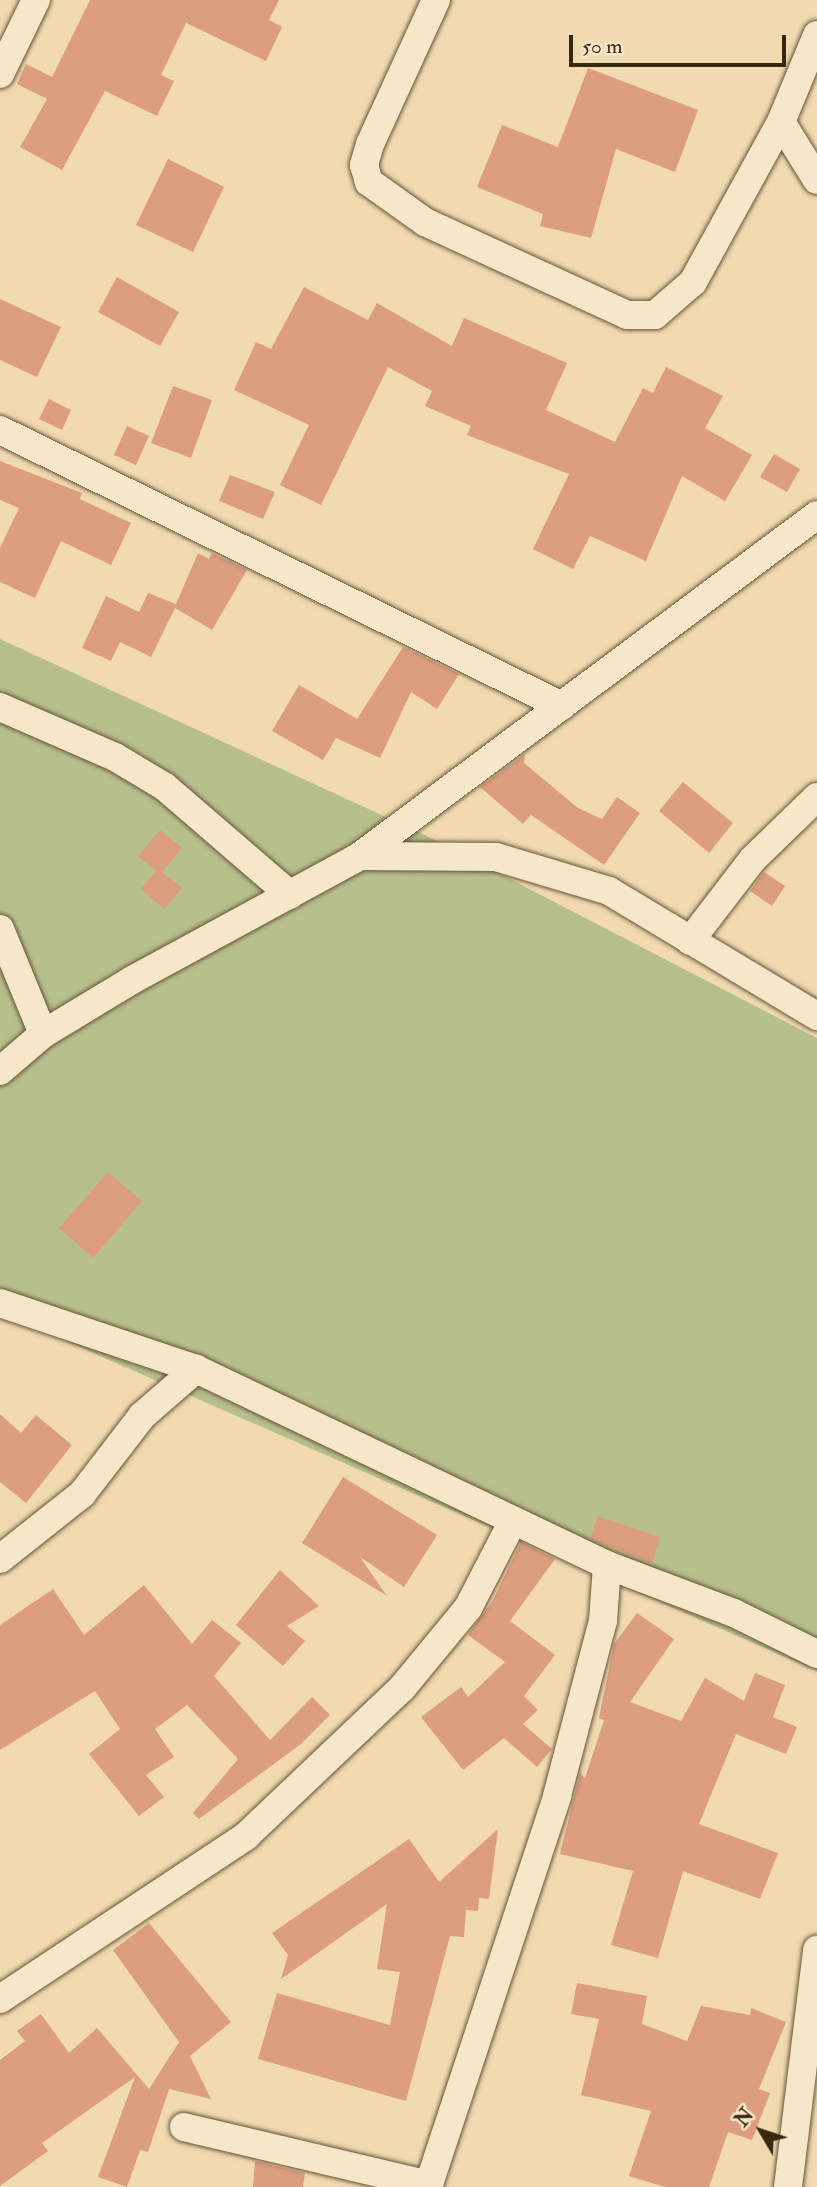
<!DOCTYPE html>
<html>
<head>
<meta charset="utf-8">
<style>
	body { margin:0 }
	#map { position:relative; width:817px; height:2187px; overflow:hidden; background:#f1daaf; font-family:"IM FELL Double Pica",serif }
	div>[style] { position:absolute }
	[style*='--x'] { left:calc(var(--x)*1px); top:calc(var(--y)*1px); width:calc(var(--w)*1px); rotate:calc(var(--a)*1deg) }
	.green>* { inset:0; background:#b7c08d }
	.building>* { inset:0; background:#dd9d7f }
	.roads { filter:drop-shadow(0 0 2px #665438) drop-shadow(0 0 2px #665438) }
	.minor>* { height:28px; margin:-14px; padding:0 14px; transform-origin:14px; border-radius:14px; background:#f6e7cb }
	span { translate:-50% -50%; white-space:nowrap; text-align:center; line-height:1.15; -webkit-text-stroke:7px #f6e7cb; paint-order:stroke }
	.north { position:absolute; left:726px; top:2096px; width:70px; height:70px; -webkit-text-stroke:5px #f6e7cb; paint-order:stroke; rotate:309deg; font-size:19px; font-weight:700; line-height:28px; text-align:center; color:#382711 }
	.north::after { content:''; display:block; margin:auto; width:24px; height:32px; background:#382711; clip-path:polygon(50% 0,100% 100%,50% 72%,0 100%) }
	.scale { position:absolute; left:569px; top:35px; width:217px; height:32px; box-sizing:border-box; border:4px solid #382711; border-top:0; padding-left:9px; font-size:21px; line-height:24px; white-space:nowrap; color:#382711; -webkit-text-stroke:5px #f6e7cb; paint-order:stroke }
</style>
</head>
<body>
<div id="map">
	<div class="green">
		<i style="clip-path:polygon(0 639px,427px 836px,817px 1038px,817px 1671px,0 1312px)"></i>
	</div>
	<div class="building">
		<i style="clip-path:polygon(90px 0,279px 0,269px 20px,282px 27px,266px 61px,186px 23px,161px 75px,174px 81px,157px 116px,105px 91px,62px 170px,20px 147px,47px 99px,17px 84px,26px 64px,52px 77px)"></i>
		<i style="clip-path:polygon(588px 68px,698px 110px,675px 172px,616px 149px,591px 238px,540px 226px,543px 214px,477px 187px,502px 125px,558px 147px)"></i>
		<i style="clip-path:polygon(168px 159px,224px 187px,193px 252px,136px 225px)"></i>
		<i style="clip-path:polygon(117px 277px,179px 312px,160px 346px,98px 312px)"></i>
		<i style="clip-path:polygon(304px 287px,368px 320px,377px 303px,452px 346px,464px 318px,567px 363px,546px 410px,615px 442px,643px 388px,653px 393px,666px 367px,723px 396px,705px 428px,752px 455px,725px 501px,682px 476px,646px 561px,590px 536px,573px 569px,533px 549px,569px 474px,467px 435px,471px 426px,425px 406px,432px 391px,388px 367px,321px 505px,280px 485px,309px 425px,234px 390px,256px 342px,271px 349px)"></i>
		<i style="clip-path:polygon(0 299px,61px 327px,37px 377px,0 360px)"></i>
		<i style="clip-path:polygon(173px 386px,212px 400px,191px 458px,151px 443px)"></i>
		<i style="clip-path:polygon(49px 399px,71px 410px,62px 430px,39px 419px)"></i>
		<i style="clip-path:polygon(127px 426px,149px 436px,136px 465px,114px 455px)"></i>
		<i style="clip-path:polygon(774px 454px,800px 469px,787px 492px,760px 477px)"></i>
		<i style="clip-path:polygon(0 461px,82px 493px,80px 499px,131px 523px,111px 565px,61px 541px,35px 598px,0 582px,0 548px,19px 508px,0 500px)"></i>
		<i style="clip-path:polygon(230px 475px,275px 492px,263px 519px,219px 501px)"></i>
		<i style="clip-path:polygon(198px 553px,209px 559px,212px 553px,247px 570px,212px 630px,175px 608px,151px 657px,120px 642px,111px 661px,82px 648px,106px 596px,139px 612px,148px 593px,176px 604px)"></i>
		<i style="clip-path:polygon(403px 647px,459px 674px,437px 709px,411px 692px,380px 758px,336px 738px,323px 760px,272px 731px,299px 685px,357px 719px)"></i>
		<i style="clip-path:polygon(525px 754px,524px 763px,578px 808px,602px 819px,617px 797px,640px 813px,604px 865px,531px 815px,523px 824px,480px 787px)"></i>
		<i style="clip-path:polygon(683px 782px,733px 823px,709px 853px,659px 811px)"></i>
		<i style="clip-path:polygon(160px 830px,182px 848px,162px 872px,182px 888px,164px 909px,141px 889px,156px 871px,138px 856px)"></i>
		<i style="clip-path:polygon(764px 872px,785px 886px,772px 906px,750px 891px)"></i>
		<i style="clip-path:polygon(108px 1172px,142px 1201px,93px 1258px,59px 1228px)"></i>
		<i style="clip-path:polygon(0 1414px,21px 1433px,36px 1415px,72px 1445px,26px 1503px,0 1482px)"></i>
		<i style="clip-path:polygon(343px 1477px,437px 1535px,404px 1587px,360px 1557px,387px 1596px,302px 1543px)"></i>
		<i style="clip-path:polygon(598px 1516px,660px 1537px,652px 1563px,590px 1539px)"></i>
		<i style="clip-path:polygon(521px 1542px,555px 1559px,510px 1621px,555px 1655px,524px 1696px,538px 1710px,523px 1724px,552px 1749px,537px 1767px,504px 1738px,463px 1770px,421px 1717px,461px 1687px,468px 1697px,505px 1662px,468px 1635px,493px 1600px)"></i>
		<i style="clip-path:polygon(280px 1570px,319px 1606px,287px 1626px,305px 1641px,283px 1666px,236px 1625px)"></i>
		<i style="clip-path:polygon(144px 1585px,192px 1644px,212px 1620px,241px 1643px,214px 1676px,270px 1740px,312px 1697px,330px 1715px,301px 1744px,199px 1819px,193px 1813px,238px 1759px,187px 1705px,155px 1729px,174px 1757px,146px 1775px,164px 1797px,139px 1816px,89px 1754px,120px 1729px,95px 1691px,0 1750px,0 1625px,53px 1589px,84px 1635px)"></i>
		<i style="clip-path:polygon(637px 1613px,674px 1639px,630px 1702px,681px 1721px,705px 1678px,744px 1701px,755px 1673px,785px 1685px,773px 1717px,797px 1727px,786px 1754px,736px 1734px,699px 1824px,778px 1853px,760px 1899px,683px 1871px,658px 1958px,611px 1945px,633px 1871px,560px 1854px,580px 1773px,585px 1778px,604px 1720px,599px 1718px,614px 1644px)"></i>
		<i style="clip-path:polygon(498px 1829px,489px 1899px,479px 1898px,478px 1911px,466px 1910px,464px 1937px,450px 1936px,406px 2101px,258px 2059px,277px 1993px,390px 2025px,400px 1972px,377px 1969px,387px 1904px,281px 1979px,288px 1955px,272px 1933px,409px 1839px,439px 1882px)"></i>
		<i style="clip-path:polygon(149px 1923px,231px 2022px,190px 2056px,211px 2099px,169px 2089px,148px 2152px,140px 2150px,127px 2187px,98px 2177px,135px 2077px,42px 2143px,48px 2151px,0 2186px,0 2060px,25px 2041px,17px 2031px,41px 2014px,69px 2053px,97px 2028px,149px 2089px,179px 2042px,113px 1950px)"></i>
		<i style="clip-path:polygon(577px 1983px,647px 1996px,642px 2024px,687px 2041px,701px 2006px,750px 2015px,751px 2008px,786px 2022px,759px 2089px,770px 2093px,752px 2140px,728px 2132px,709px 2187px,665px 2187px,629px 2176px,651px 2111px,581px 2095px,599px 2019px,571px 2014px)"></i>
		<i style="clip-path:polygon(255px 2161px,305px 2173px,303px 2187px,253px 2187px)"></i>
	</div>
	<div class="roads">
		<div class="minor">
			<i style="--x:436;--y:0;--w:158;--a:114.6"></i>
			<i style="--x:370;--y:144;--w:22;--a:106"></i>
			<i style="--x:364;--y:165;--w:18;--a:74"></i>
			<i style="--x:369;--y:182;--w:69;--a:35.5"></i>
			<i style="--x:425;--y:222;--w:222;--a:24.7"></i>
			<i style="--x:627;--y:315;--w:28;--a:0"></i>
			<i style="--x:655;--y:315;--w:50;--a:-41"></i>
			<i style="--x:693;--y:282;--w:183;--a:-61.2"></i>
			<i style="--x:817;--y:35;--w:94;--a:112.5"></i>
			<i style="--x:781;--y:122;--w:68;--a:58.2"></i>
			<i style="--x:0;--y:74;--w:82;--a:-64.1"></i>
			<i style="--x:0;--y:430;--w:626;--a:26.16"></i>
			<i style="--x:0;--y:707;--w:125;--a:23.5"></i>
			<i style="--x:115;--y:757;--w:58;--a:31"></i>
			<i style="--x:165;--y:787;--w:165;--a:40.8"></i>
			<i style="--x:360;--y:856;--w:136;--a:0.4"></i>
			<i style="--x:496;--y:857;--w:118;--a:16.7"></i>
			<i style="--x:609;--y:891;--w:243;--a:31"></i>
			<i style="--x:0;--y:929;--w:113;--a:67.7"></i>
			<i style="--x:690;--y:941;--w:103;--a:-52.5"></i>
			<i style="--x:753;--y:859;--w:89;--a:-44.1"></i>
			<i style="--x:0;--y:1071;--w:57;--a:-40.7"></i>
			<i style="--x:43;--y:1034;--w:104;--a:-31.2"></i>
			<i style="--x:132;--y:980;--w:260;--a:-28.5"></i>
			<i style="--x:360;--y:856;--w:570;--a:-36.73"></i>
			<i style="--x:0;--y:1303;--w:207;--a:18.6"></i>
			<i style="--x:196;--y:1369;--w:455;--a:25.5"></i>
			<i style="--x:607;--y:1565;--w:136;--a:20.7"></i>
			<i style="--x:734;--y:1613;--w:93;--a:26.3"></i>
			<i style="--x:0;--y:1559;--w:105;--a:-38.4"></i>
			<i style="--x:82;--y:1494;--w:98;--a:-52.4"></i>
			<i style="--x:142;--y:1416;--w:72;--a:-41"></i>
			<i style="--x:0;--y:1999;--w:295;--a:-33.5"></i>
			<i style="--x:246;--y:1836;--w:215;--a:-43.5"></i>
			<i style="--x:402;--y:1688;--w:104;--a:-50.5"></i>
			<i style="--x:468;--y:1608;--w:98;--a:-62.7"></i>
			<i style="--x:184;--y:2127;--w:252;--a:13.3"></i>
			<i style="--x:428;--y:2187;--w:412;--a:-71.7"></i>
			<i style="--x:557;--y:1796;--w:181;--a:-75.3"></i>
			<i style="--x:603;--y:1621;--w:56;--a:-85.9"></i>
			<i style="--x:788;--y:2187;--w:239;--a:-83"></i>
		</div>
	</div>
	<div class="north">N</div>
	<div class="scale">50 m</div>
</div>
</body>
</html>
